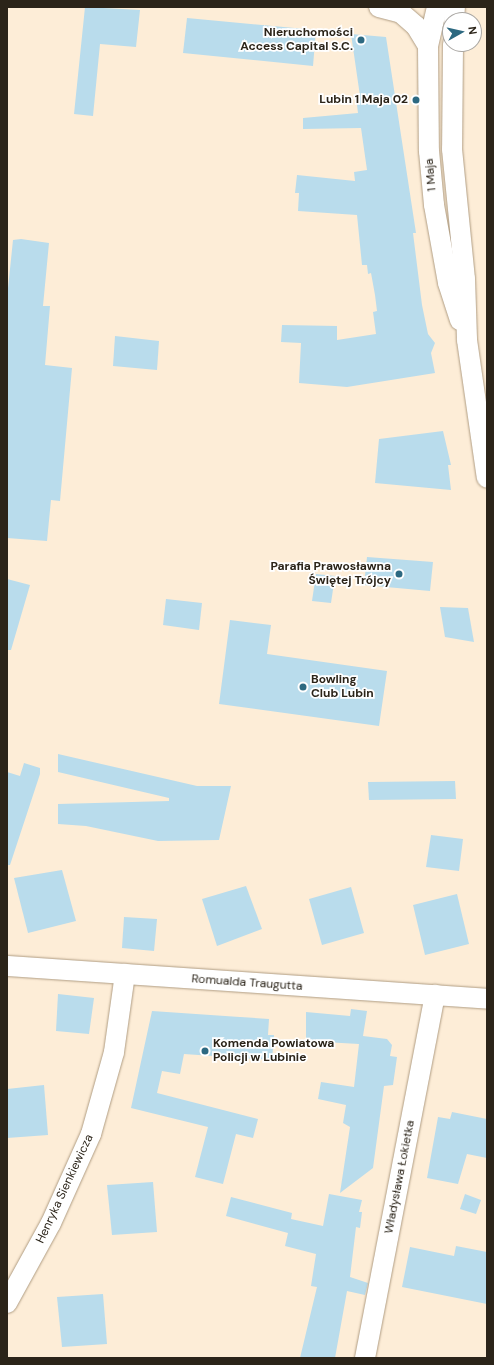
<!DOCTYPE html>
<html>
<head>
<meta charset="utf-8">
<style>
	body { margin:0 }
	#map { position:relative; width:494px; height:1365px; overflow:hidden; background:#fdedd7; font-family:"DM Sans",sans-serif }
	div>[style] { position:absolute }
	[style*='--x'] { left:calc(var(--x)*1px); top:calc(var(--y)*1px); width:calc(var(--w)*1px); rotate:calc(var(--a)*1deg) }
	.building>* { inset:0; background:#b9dcec }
	.roads { filter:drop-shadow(0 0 1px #b09d83) drop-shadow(0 0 1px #b09d83) }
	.minor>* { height:20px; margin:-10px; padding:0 10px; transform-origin:10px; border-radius:10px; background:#fff }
	.dots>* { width:11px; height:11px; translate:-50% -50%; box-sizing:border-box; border:2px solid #fff; border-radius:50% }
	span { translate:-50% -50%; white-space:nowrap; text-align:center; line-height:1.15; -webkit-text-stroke:3.5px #fff; paint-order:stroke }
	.poi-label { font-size:12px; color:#2b2419; font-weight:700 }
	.right { translate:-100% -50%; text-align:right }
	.left { translate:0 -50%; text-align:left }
	.street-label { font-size:12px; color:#2b2419 }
	.frame { position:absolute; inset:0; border:8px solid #2b2419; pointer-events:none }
	.north { position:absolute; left:442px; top:12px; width:40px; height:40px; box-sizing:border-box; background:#fff; border:1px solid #aaa7a3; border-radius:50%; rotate:82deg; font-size:11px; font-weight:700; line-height:16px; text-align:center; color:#2b2419 }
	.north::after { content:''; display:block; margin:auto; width:14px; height:18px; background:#2d6981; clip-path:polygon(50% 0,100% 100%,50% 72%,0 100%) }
</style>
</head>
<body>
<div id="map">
	<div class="building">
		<i style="clip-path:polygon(85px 7px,140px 10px,136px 47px,100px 44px,93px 116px,74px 114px)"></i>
		<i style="clip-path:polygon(187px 18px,316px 30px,313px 66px,183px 53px)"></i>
		<i style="clip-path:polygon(351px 34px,386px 37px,416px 233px,413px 233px,422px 305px,428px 334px,435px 343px,431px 353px,435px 373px,347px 387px,299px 383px,301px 343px,281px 342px,282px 325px,337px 326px,337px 340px,376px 334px,373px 312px,377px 311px,375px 295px,371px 273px,368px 274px,367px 265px,362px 265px,357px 215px,298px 211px,299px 193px,295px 193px,297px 175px,355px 181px,354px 172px,367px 170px,361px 128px,303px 129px,303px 118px,358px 113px,356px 97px,360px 96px)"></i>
		<i style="clip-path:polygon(21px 239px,49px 243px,43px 306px,50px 306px,45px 365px,72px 368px,60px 501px,51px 500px,47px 541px,7px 538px,7px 298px,13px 240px)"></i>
		<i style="clip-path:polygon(115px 336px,159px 341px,157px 370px,113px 366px)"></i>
		<i style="clip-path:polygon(443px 431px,451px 465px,448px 465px,451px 490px,375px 483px,379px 439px)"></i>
		<i style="clip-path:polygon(367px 557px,433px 562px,430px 591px,364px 585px)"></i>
		<i style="clip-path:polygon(316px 574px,335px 576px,331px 603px,312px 601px)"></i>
		<i style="clip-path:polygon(7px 579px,30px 585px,11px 650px,7px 650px)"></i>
		<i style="clip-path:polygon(166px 599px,202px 603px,199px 630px,163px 625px)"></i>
		<i style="clip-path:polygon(440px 607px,468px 608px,474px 642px,445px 637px)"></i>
		<i style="clip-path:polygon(230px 620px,271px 625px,267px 654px,387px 671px,379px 726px,219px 704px)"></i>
		<i style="clip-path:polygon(58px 754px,197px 786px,231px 786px,219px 840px,158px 841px,86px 826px,58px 824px,58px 804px,169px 801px,169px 798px,58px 772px)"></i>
		<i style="clip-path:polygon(24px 763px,40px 768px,40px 774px,10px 865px,7px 865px,7px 772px,20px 776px)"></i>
		<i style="clip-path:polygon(455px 781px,456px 799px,369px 800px,368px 782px)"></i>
		<i style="clip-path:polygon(431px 835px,463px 839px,459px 871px,426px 867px)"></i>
		<i style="clip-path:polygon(62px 870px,76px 921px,28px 933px,14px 878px)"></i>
		<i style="clip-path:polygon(246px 886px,262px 929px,217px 946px,202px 899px)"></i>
		<i style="clip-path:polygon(351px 887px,364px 933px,322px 945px,309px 899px)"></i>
		<i style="clip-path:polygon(457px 894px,469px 944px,425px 955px,413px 905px)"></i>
		<i style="clip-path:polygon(124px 917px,157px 919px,154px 951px,122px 948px)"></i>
		<i style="clip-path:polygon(58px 994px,94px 998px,89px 1034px,56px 1031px)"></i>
		<i style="clip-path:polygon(351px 1009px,367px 1011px,363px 1036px,387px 1039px,392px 1045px,390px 1056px,397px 1057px,393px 1085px,384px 1086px,373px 1168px,340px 1193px,350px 1127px,343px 1123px,346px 1105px,318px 1099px,321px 1082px,354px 1087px,359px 1044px,306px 1041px,306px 1012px,350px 1016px)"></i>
		<i style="clip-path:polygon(152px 1011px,269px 1019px,268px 1035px,274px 1035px,272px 1060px,184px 1054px,180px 1074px,162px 1071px,157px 1093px,258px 1119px,253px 1138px,236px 1134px,223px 1184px,195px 1177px,208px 1127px,131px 1108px)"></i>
		<i style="clip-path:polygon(44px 1085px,48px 1135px,7px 1138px,7px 1089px)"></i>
		<i style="clip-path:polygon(452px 1112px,487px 1119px,487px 1158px,467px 1154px,458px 1184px,427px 1178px,438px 1117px,450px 1119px)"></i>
		<i style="clip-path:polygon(153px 1182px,157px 1232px,112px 1235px,107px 1185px)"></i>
		<i style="clip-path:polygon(329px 1194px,362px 1200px,359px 1212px,362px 1212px,360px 1228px,356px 1227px,350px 1277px,368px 1283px,365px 1295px,347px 1291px,335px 1358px,300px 1358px,317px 1287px,311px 1286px,316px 1254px,285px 1246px,288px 1233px,226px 1216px,231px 1197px,292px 1213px,291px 1219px,323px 1226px)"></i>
		<i style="clip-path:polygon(465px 1194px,481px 1200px,476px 1214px,460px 1209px)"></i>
		<i style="clip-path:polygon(456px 1246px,487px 1252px,487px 1304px,402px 1287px,410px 1247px,454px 1256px)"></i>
		<i style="clip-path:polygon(103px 1294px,107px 1344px,62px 1347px,57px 1297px)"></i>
	</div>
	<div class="roads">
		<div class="minor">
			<i style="--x:379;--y:7;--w:23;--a:15"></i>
			<i style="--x:401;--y:13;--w:20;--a:41"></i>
			<i style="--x:416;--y:26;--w:23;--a:59"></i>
			<i style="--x:437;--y:7;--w:40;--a:103"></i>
			<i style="--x:428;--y:46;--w:105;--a:89.5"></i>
			<i style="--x:429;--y:151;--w:54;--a:84.7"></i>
			<i style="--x:434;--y:205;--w:79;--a:79.8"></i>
			<i style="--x:448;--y:283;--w:39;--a:72"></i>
			<i style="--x:454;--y:20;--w:13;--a:-86"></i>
			<i style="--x:453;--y:44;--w:105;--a:90.5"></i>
			<i style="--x:452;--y:149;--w:131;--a:84.3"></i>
			<i style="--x:465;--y:279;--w:61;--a:88.1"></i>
			<i style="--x:467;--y:340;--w:139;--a:81.8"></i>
			<i style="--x:7;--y:966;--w:481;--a:3.9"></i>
			<i style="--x:7;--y:1303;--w:91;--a:-61.2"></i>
			<i style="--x:51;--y:1223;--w:98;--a:-65.8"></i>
			<i style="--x:91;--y:1134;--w:85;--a:-74.3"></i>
			<i style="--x:114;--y:1052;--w:79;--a:-82"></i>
			<i style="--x:365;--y:1358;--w:370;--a:-79.1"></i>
		</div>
	</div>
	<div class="dots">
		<i style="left:361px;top:40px;background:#2d6981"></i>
		<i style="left:416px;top:100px;background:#2d6981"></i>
		<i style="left:399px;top:574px;background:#2d6981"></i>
		<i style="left:303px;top:687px;background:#2d6981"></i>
		<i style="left:205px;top:1051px;background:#2d6981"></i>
	</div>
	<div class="poi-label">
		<span class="right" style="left:353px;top:40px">Nieruchomości<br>Access Capital S.C.</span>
		<span class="right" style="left:408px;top:100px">Lubin 1 Maja 02</span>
		<span class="right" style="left:391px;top:574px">Parafia Prawosławna<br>Świętej Trójcy</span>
		<span class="left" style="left:311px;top:687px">Bowling<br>Club Lubin</span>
		<span class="left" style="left:213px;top:1051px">Komenda Powiatowa<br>Policji w Lubinie</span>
	</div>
	<div class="street-label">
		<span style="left:431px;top:175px;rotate:-95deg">1 Maja</span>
		<span style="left:247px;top:983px;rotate:4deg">Romualda Traugutta</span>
		<span style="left:400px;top:1177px;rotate:-79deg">Władysława Łokietka</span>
		<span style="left:65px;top:1189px;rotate:-65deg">Henryka Sienkiewicza</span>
	</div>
	<div class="frame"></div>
	<div class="north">N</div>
</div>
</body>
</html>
